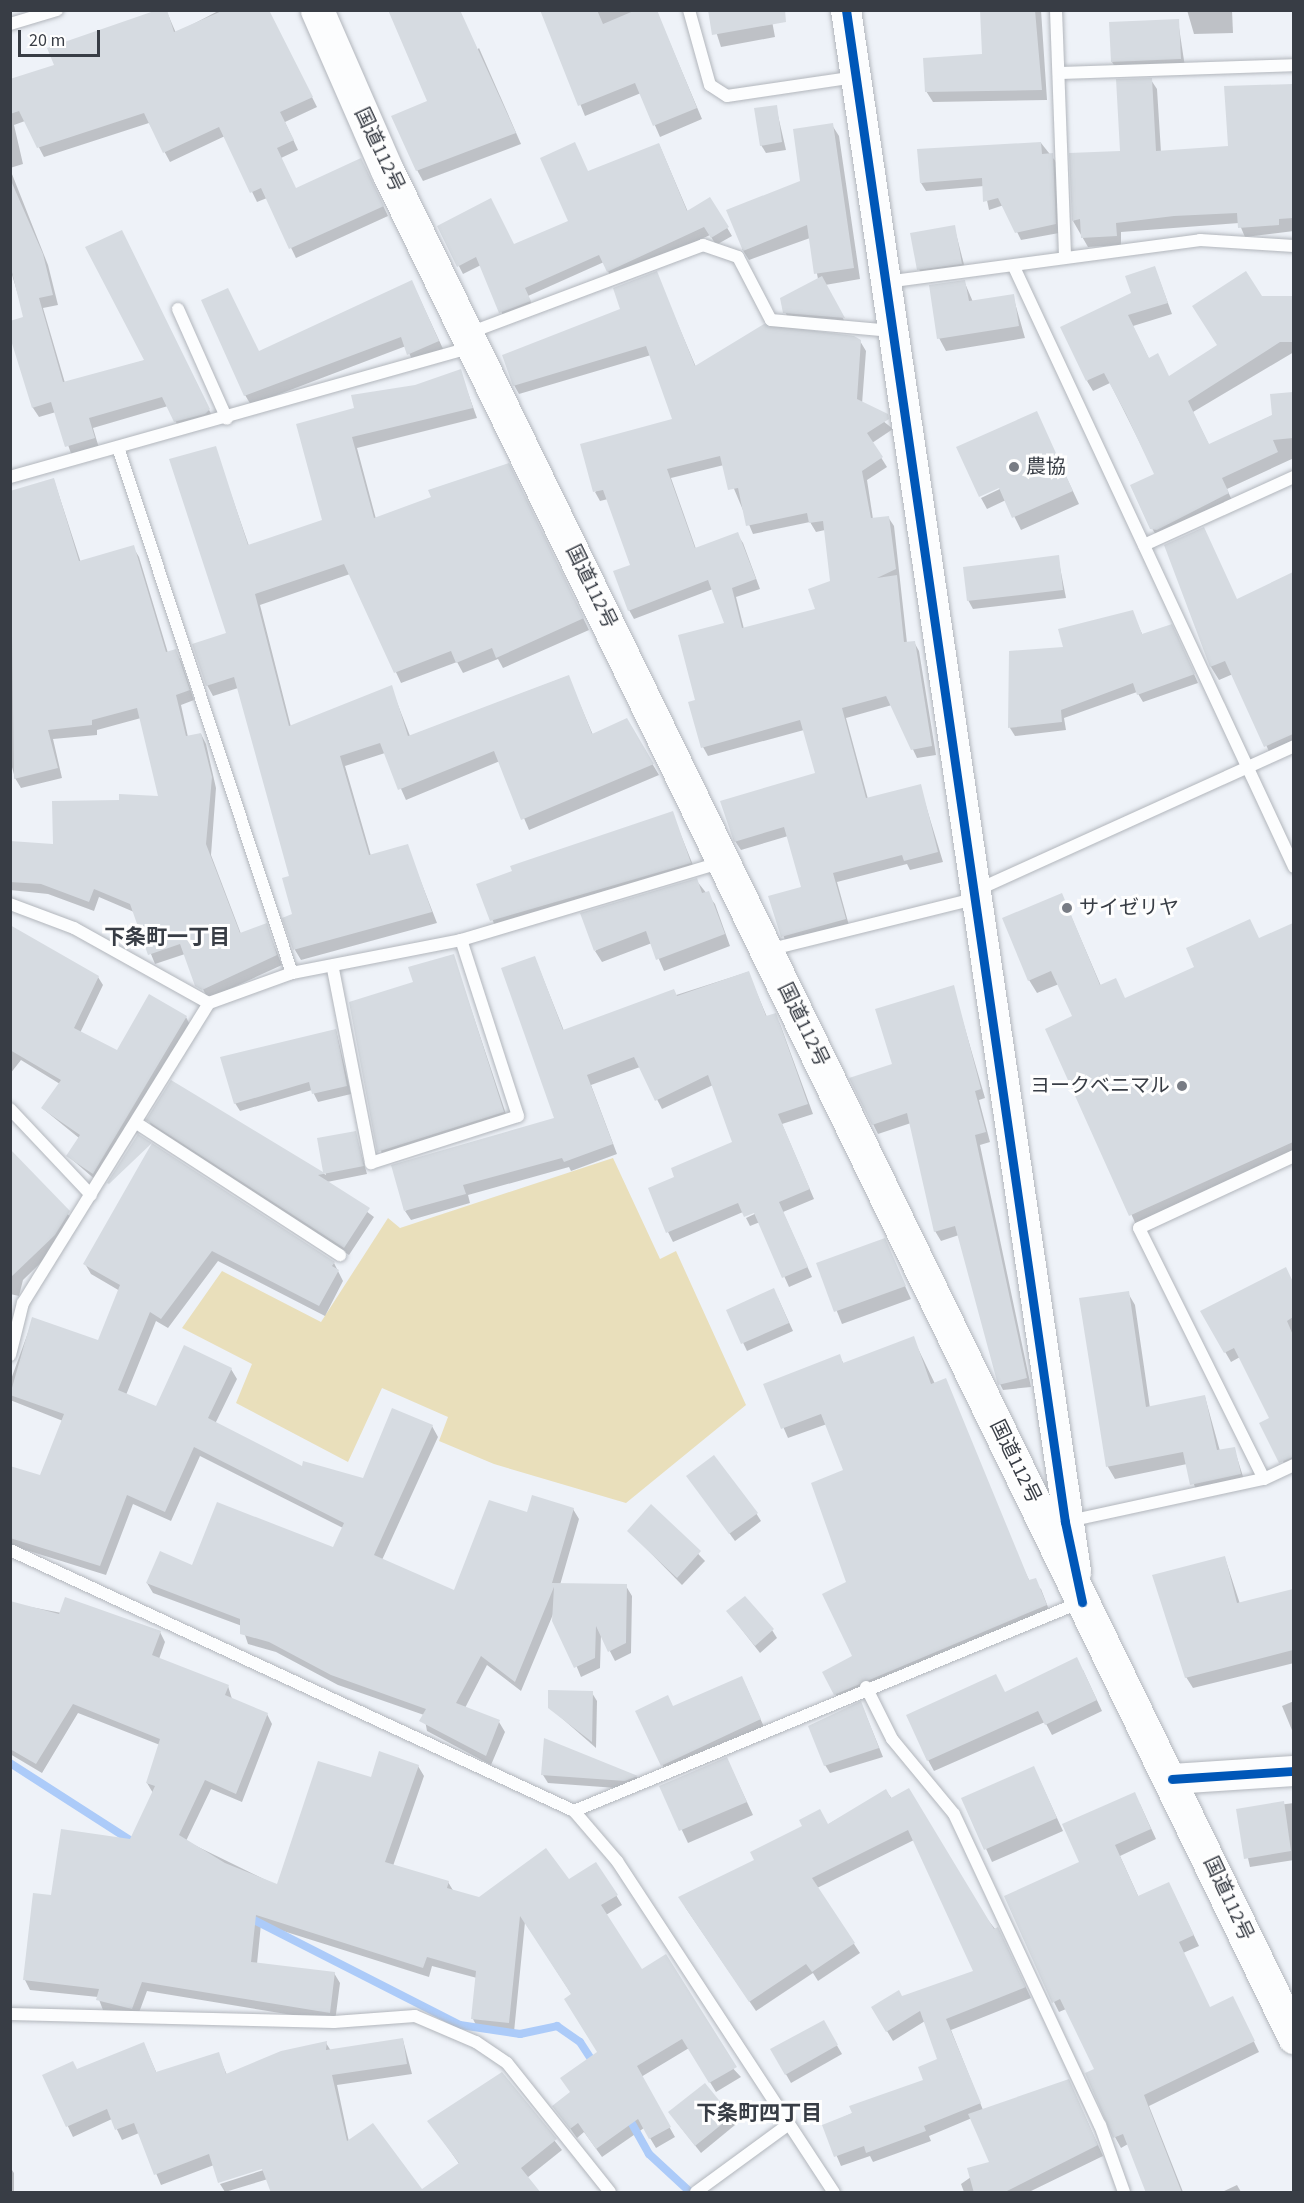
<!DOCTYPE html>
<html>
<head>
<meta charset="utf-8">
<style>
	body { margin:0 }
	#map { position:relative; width:1304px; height:2203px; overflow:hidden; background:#eef2f8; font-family:"Source Sans 3","Noto Sans JP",sans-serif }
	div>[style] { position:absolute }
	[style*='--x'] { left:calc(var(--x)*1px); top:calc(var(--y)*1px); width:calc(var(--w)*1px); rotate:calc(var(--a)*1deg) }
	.green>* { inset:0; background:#e9dfbb }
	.shadow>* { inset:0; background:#0003 }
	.stream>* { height:8px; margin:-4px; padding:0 4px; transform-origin:4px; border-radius:4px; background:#accbf9 }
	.building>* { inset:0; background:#d6dbe1 }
	.roads { filter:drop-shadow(0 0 2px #b2b6bc) drop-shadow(0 0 2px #b2b6bc) }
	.service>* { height:12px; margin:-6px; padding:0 6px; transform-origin:6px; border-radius:6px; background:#fcfdfe }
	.tertiary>* { height:30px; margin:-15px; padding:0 15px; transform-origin:15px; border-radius:15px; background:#fcfdfe }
	.trunk>* { height:33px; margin:-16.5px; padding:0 16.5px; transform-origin:16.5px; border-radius:16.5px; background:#fcfdfe }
	.cycleway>* { height:9px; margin:-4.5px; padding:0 4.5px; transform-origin:4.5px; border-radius:4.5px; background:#0057b8 }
	.dots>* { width:16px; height:16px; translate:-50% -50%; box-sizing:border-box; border:3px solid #fefefe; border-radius:50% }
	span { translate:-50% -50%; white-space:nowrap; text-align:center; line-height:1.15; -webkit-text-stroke:6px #fefefe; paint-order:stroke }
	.street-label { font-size:20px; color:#383d45 }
	.poi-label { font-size:20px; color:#383d45 }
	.left { translate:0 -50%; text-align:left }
	.right { translate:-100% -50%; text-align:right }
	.neighbourhood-label { font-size:21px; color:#383d45; font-weight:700 }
	.frame { position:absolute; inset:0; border:12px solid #383d45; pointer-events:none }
	.scale { position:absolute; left:18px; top:30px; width:82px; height:27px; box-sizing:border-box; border:3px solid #383d45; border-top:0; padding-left:8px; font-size:18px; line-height:21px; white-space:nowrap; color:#383d45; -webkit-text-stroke:4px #fefefe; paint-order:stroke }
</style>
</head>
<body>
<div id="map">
	<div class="green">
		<i style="clip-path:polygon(613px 1158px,660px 1259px,676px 1251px,746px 1405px,626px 1503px,494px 1464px,439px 1441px,448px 1417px,382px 1388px,348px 1462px,236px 1403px,252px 1364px,182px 1328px,222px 1271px,321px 1322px,388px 1218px,400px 1228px)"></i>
	</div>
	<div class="shadow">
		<i style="clip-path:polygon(166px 10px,176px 33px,220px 10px,268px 10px,317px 107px,285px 122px,298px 150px,281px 158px,296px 190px,366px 170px,388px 216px,296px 258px,267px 198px,257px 202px,225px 136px,170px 162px,149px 123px,44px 157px,25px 121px,14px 125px,23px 164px,10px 168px,10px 81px,56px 66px)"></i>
		<i style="clip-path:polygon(542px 10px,656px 10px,702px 119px,660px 137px,641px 93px,585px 116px)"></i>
		<i style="clip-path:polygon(709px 10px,770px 10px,775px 37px,721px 47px)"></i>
		<i style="clip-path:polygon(981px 10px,1041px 10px,1047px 100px,933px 102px,926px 91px,983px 55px)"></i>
		<i style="clip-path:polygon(1187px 10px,1232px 10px,1233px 33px,1194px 34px)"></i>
		<i style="clip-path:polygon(1178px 21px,1185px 67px,1117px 70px,1112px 62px)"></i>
		<i style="clip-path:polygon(479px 48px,521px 144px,423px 181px,417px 170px,429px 101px)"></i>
		<i style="clip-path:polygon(1151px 80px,1157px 89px,1161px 152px,1230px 147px,1225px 87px,1294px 85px,1294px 231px,1245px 237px,1239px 223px,1121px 232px,1121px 245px,1088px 247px,1073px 221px,1122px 152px)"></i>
		<i style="clip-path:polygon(776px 107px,786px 150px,766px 153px,761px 145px)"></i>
		<i style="clip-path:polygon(832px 125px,839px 136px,860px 279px,825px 285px,847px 326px,790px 321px,785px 312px,818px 279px,810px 238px,749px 260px,742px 249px,802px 182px)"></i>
		<i style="clip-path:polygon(1041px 143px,1057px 163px,1059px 233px,1021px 240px,1004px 205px,989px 210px,984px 186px,926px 191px,921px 183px)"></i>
		<i style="clip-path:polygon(659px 144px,688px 212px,710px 199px,732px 236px,716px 245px,710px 235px,612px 280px,604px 262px,528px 296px,534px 309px,505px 320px,481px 265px,463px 274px,439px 227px,514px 246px,570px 222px,588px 173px)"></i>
		<i style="clip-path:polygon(10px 169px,48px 265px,58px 305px,43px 308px,65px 383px,146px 360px,127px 242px,214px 420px,181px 432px,168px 406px,93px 428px,99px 448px,72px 456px,56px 412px,39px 417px,33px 408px,25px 318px,10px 268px)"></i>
		<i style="clip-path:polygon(954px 226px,966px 272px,923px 277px,919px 269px)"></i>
		<i style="clip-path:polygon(1155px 268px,1172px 314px,1133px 326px,1149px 359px,1170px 378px,1219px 346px,1261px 298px,1294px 297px,1294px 352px,1193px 412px,1209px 445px,1273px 415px,1272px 395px,1294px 393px,1294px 458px,1227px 489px,1233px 503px,1158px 539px,1152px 528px,1156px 475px,1110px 383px,1093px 391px,1087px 381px,1133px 294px)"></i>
		<i style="clip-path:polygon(evenodd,656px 273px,696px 367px,860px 341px,866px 351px,862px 404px,893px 429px,872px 443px,887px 467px,867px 480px,873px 519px,888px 517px,894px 526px,907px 643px,914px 642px,919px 651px,936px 755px,917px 758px,892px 705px,846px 718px,868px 799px,920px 786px,943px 862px,910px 870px,907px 864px,837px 882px,850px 929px,787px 946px,770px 897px,802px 888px,788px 836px,741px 850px,735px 841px,817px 774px,804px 730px,708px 756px,703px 747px,726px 624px,713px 589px,634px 619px,629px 610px,631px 566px,608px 499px,600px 501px,595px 492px,674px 420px,651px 355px,519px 394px,514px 385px,622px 310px,656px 273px,724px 465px,753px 534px,810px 522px,816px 532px,825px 530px,832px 582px,817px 610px,744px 629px,736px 597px,760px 589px,743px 543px,737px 534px,696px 549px,671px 478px,724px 465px)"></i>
		<i style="clip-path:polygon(964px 281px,973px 302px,1013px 296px,1025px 338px,946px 351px,939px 338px)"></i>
		<i style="clip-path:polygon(412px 282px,444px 351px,414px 364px,406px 346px,251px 405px,245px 395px,259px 352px)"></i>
		<i style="clip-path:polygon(460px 371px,477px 418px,357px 448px,376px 519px,514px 476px,589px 630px,503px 668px,498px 659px,463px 673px,457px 662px,401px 683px,350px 574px,260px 605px,291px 727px,391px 687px,410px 736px,568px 676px,593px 735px,626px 720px,659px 775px,529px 830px,500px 761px,406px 800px,385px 753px,345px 766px,371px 856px,407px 846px,437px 923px,301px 960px,295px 950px,291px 877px,238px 688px,213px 696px,207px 685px,228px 634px,215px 448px,249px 546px,324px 521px,356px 409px)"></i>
		<i style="clip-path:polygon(1036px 413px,1079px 504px,1021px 530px,1006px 500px,987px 509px,981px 498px,1006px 486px)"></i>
		<i style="clip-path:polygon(54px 480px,81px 563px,133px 547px,139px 557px,168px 653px,175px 651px,181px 661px,194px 700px,181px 705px,188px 737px,201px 734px,206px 744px,216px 788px,211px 855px,241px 934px,266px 925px,282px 965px,208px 999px,185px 954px,155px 964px,134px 912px,99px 897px,94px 911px,48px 894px,10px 890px,10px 842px,55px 845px,120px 801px,160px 798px,141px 718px,97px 730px,97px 735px,53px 739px,62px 778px,21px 788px,15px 778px,10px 760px,10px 493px)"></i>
		<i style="clip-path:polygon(1203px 529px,1237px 601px,1294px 574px,1294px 750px,1273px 760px,1233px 674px,1219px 680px,1211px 667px,1166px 546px)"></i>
		<i style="clip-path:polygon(1058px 557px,1066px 598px,973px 609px,968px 600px)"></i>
		<i style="clip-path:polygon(1132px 612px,1143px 636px,1176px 634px,1198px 683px,1143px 702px,1137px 692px,1064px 718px,1066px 730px,1015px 736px,1010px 728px,1010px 653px,1065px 648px)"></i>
		<i style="clip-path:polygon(672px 813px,697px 875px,498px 933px,478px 885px)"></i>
		<i style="clip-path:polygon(696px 880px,715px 904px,730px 946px,664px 971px,652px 943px,602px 962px,595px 951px)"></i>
		<i style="clip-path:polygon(1062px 895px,1101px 986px,1126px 999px,1294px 924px,1294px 1160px,1138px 1229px,1047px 1029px,1074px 1017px,1059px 984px,1037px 993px,1029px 980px)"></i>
		<i style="clip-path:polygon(10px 934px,98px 977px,103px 985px,80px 1033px,118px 1052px,186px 1017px,190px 1025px,98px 1182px,68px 1156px,79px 1138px,42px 1108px,60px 1084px,21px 1060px,10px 1074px)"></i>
		<i style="clip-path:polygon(453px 955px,508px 1120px,383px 1160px,351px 1003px,414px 983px)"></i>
		<i style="clip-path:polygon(535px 958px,564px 1031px,748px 972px,767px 1017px,775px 1015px,780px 1024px,813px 1114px,782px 1124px,814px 1199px,783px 1212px,812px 1277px,789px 1287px,760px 1222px,750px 1226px,746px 1218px,761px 1211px,743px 1212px,673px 1242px,668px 1232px,734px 1143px,713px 1085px,662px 1109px,640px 1067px,591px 1085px,617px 1154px,571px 1171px,569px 1167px,468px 1195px,470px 1203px,411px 1220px,405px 1211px,556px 1119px)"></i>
		<i style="clip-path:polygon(953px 987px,985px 1098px,979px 1100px,990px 1142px,980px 1145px,1031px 1387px,1003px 1390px,998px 1380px,959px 1235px,941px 1241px,935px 1231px,911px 1123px,878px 1134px,873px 1124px,894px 1065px)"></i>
		<i style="clip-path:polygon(336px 1030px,351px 1094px,318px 1102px,312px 1090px,240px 1111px,235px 1103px)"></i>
		<i style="clip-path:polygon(171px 1082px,326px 1175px,319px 1140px,355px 1132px,367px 1174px,327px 1182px,374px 1217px,349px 1255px,153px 1128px,148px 1120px)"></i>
		<i style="clip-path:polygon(152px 1145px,334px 1263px,343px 1281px,325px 1316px,218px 1261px,168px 1328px,156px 1321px,126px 1395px,156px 1408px,231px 1369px,237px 1379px,215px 1424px,303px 1468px,364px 1480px,432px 1426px,438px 1437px,382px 1560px,455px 1592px,528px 1514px,573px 1509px,579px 1519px,560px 1585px,626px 1586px,632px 1596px,631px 1653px,615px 1661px,601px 1634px,600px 1668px,581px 1677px,554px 1612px,521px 1691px,487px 1665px,465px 1708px,499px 1722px,505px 1732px,491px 1765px,427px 1731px,424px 1715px,338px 1685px,276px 1652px,248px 1644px,242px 1626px,153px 1593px,147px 1583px,192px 1567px,333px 1549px,343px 1528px,200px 1456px,171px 1521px,133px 1504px,106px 1575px,10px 1545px,10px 1467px,40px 1477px,63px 1421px,10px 1400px,10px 1382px,33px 1319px,99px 1342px,120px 1291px,91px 1274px,85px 1264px)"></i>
		<i style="clip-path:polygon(10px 1151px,74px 1221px,60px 1244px,23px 1280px,19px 1296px,10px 1294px)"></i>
		<i style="clip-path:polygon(884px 1240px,911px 1299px,842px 1324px,818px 1264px)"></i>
		<i style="clip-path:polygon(1285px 1269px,1294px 1284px,1294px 1468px,1286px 1471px,1271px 1419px,1240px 1357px,1231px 1362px,1202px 1312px)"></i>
		<i style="clip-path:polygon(1128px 1293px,1135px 1305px,1150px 1408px,1205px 1397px,1220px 1451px,1234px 1448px,1246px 1486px,1198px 1496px,1187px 1464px,1115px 1479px,1108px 1467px,1081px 1300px)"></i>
		<i style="clip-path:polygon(778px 1298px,793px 1331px,747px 1351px,728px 1311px)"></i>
		<i style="clip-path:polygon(913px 1338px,1030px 1582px,1041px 1589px,1051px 1615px,841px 1704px,824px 1673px,853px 1656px,845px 1471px,827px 1424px,788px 1438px,765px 1385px,839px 1356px,844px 1364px)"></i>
		<i style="clip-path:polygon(688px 1477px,756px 1513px,761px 1521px,735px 1541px)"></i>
		<i style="clip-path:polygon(652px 1506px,705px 1561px,682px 1585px,629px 1531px)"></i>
		<i style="clip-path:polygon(1225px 1558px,1240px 1604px,1294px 1590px,1294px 1663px,1193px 1688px,1186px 1677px)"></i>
		<i style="clip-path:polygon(10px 1603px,160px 1632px,165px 1642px,159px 1659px,228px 1686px,232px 1699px,267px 1714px,272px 1724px,242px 1802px,211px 1789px,186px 1841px,278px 1886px,372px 1779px,418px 1766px,424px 1776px,393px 1866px,448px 1882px,454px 1892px,480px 1899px,569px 1881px,616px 1895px,622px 1905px,606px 1915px,642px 1971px,741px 2077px,716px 2092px,689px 2048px,641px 2077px,675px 2137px,656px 2148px,644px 2128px,602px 2157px,584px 2132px,577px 2138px,554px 2106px,571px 2093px,599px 2052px,572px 1995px,525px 1922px,514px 2032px,478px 2029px,473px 2019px,477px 1978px,432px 1966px,429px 1977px,261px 1924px,257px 1964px,334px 1973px,340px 1983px,335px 2022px,147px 1991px,137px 2018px,103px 2010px,98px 1997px,30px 1990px,25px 1980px,53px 1896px,131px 1841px,153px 1793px,147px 1783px,160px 1745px,78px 1713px,42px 1773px,10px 1754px)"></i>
		<i style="clip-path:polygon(728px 1612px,772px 1630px,777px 1638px,760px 1653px)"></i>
		<i style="clip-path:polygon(1083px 1670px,1102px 1711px,1052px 1735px,1045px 1722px,934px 1771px,928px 1760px,1005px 1694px)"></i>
		<i style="clip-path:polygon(746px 1686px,764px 1727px,667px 1774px,637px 1712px,673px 1708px)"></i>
		<i style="clip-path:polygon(592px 1693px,597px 1701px,596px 1748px,549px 1707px)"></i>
		<i style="clip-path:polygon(1294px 1701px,1294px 1735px,1282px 1706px)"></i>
		<i style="clip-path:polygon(861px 1703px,883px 1757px,830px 1773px,825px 1765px)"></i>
		<i style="clip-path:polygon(545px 1740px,637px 1777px,642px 1784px,630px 1789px,548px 1783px,543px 1775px)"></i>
		<i style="clip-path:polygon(727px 1759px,753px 1815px,688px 1843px,661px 1786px)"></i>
		<i style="clip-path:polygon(1040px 1781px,1063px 1831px,992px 1862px,963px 1798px)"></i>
		<i style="clip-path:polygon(886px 1791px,1003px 1939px,1031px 1998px,951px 2030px,983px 2110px,1069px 2081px,1103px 2156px,1029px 2192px,964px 2192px,961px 2184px,991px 2163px,972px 2118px,929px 2136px,931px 2141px,873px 2162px,870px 2156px,841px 2166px,824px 2126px,925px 2080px,939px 2059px,925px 2021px,893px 2041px,873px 2008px,975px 1972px,914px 1840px,817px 1888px,860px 1953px,818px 1981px,813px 1973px,756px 2011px,685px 1907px)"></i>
		<i style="clip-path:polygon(1294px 1803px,1294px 1860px,1250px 1867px,1237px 1810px)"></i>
		<i style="clip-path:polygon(1140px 1804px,1156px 1839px,1120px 1856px,1139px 1898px,1174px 1894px,1199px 1946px,1183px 1953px,1210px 2009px,1238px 2009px,1259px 2052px,1149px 2106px,1183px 2192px,1147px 2192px,1128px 2144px,1121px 2148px,1115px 2137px,1087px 2074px,1096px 2070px,1066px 2009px,1059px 2012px,1054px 2002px,1081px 1863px)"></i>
		<i style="clip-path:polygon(823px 2022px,842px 2054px,791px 2083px,772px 2050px)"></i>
		<i style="clip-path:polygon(403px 2040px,412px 2074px,337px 2085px,349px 2142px,421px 2191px,460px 2165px,429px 2121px,501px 2074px,562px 2150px,527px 2178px,539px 2192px,273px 2192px,268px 2179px,225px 2192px,220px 2184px,270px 2168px,214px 2165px,161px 2185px,139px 2133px,122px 2140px,112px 2119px,73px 2137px,44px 2076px,77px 2070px,144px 2044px,157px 2074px,218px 2054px,227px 2075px,326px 2043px,331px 2051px)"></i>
		<i style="clip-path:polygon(704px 2085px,735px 2125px,701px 2153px,675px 2120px)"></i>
		<i style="clip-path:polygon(10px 2167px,14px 2173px,14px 2192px,10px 2192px)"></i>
		<i style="clip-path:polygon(1237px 2185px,1241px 2192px,1222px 2192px)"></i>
	</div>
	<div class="stream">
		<i style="--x:10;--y:1763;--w:150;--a:32.7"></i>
		<i style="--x:248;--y:1917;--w:238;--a:27"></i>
		<i style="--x:460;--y:2025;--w:61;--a:8.5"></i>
		<i style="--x:520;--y:2034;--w:38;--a:-12"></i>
		<i style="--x:557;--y:2026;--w:28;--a:35"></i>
		<i style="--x:580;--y:2042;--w:27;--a:57"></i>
		<i style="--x:626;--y:2113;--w:47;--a:60.7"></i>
		<i style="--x:649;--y:2154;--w:56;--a:42.8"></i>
	</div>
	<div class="building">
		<i style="clip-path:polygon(157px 10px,167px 10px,174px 32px,224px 10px,269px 10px,313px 97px,280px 112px,294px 140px,277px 148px,296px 188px,361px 158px,384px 206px,289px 249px,261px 188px,250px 193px,219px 127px,163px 153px,144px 113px,37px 148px,19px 111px,10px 114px,10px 79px,54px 65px,47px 48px)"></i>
		<i style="clip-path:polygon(388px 10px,460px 10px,516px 133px,416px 171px,391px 116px,427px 101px)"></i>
		<i style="clip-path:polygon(540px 10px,597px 10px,603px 24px,636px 10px,657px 10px,697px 108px,653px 126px,635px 83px,578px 106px)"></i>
		<i style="clip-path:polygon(708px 10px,785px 10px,786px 22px,712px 35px)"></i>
		<i style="clip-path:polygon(980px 10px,1035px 10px,1042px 90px,925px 92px,923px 58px,982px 54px)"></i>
		<i style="clip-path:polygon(1179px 19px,1181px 59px,1111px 62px,1109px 22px)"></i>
		<i style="clip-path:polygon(1152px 78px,1156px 151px,1228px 146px,1224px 86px,1293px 84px,1293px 218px,1279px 219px,1279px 225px,1238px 228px,1237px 213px,1174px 216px,1116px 223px,1117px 236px,1081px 238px,1080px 219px,1072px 221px,1069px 153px,1120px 151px,1116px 79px)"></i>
		<i style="clip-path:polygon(777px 105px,782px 142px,760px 146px,754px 108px)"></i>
		<i style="clip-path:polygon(833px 123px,854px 268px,814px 274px,807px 225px,743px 251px,726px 210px,800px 181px,793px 129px)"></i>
		<i style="clip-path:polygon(575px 142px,588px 171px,659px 143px,687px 211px,710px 197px,729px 227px,711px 238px,704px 227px,607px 272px,599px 255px,525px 288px,531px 301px,499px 313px,476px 257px,457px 267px,437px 226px,491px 198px,514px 244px,568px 221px,540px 158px)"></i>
		<i style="clip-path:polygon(1041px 142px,1042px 154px,1053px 153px,1056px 224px,1015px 233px,998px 198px,983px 202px,982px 178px,920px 183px,917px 149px)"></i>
		<i style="clip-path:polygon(12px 183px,43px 254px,53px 295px,39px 298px,63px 382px,144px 360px,85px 247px,122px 230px,210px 409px,205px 414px,174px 422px,162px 397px,89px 418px,95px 438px,65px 447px,51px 402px,32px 408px,10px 337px,10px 321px,23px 317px,10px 264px)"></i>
		<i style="clip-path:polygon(955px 225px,962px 264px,917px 270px,910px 233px)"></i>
		<i style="clip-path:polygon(1155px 266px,1168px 303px,1128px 315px,1149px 358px,1158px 353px,1169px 376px,1217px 345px,1192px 306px,1246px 271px,1262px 296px,1293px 296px,1293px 342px,1280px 342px,1188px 401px,1209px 444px,1272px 415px,1270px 394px,1293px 392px,1293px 438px,1273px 440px,1278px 452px,1222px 478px,1229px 493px,1157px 530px,1150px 529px,1130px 485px,1154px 474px,1126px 414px,1104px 373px,1086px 381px,1060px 327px,1131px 293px,1125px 276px)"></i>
		<i style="clip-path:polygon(evenodd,657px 271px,695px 366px,764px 324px,854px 336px,861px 340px,857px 399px,888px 414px,889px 419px,867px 433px,883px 457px,862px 471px,871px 518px,889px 516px,896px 569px,877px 578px,897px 575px,904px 642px,915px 641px,932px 746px,911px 750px,886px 696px,842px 708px,866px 798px,921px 784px,938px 852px,904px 861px,902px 855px,833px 873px,846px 919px,781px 937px,768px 896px,801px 887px,784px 827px,734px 842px,720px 801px,815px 773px,800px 720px,701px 748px,688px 702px,695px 700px,678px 635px,724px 623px,708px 580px,628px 611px,613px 571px,630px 565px,603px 490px,593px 492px,580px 444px,672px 419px,646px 346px,513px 386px,502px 355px,620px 309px,613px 288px,657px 271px,720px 456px,728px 490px,738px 488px,746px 526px,807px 513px,809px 523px,823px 521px,830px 581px,808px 589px,815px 609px,742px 628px,732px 588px,756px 579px,738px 532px,695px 548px,667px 469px,720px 456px)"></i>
		<i style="clip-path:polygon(822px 276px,845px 318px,783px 313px,780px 298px)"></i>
		<i style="clip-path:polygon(412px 280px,439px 341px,407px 355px,401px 337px,244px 396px,201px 300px,228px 288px,259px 351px)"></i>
		<i style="clip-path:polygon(965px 280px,969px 301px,1014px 294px,1019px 326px,937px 339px,929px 285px)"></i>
		<i style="clip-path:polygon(461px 369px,473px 408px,352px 437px,374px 518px,431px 497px,428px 490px,509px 463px,584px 618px,496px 658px,492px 648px,456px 663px,451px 651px,394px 673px,344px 564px,255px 594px,289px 726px,392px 685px,408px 736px,569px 675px,592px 734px,627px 718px,654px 764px,521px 820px,494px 751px,398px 790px,380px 743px,340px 756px,369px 855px,408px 844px,432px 912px,293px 950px,282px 918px,292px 914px,282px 878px,289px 876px,234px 677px,206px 686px,192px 644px,226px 633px,169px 459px,216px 446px,248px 545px,322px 520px,296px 424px,354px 408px,351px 395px,415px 385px)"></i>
		<i style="clip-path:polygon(1037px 411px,1073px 491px,1012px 518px,999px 488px,979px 497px,956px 447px)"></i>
		<i style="clip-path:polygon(54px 478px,79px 561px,134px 545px,166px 652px,176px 649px,190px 690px,176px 695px,186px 736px,201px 733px,212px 777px,206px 844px,240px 933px,267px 923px,277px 955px,202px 990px,195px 986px,180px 944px,148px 955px,130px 904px,94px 889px,89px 902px,41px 884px,10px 882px,10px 841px,53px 844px,52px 801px,119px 800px,119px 794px,158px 796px,137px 708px,92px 720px,92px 725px,48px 730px,58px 768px,14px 779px,10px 491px)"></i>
		<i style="clip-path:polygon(1204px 527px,1237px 599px,1293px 572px,1293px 734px,1264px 747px,1225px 661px,1210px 667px,1164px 545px)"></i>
		<i style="clip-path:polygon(1059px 555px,1063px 590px,967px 601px,963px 567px)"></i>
		<i style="clip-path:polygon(1133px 610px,1142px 634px,1172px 624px,1195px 674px,1137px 695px,1133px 683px,1061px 710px,1062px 722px,1008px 728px,1009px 651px,1063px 647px,1058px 629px)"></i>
		<i style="clip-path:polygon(673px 811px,691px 863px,490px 921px,476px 884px,512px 871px,510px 866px)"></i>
		<i style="clip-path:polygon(697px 878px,702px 893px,709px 891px,725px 934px,656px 960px,646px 931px,594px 951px,580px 913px)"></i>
		<i style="clip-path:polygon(1062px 893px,1100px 985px,1116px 978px,1125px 998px,1194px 967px,1186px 948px,1250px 919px,1259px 938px,1293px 923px,1293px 1142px,1129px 1216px,1045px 1029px,1072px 1016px,1051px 971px,1028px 981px,1002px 918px)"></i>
		<i style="clip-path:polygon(10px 925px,99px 976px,74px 1028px,117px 1050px,149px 994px,187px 1016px,93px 1174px,66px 1156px,80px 1135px,41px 1108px,61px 1080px,10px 1050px)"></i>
		<i style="clip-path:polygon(454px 954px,504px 1112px,377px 1152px,349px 1002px,413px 982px,408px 967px)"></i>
		<i style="clip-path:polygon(535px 956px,563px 1030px,674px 989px,677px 996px,749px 971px,766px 1016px,776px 1013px,808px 1104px,778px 1114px,810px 1189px,779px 1202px,808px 1267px,782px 1278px,754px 1213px,744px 1217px,738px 1203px,666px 1233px,648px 1188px,674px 1177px,671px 1168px,732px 1142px,708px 1075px,655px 1101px,634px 1057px,587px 1075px,613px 1144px,564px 1162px,562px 1158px,463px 1185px,466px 1194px,404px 1211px,391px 1165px,554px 1118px,501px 968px)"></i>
		<i style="clip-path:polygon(954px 985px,981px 1089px,975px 1091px,986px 1132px,975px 1135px,1027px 1378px,998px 1385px,955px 1226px,934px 1232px,907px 1113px,872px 1125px,849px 1078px,892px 1064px,875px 1009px)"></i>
		<i style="clip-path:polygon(336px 1029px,347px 1086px,312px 1094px,309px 1082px,234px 1104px,220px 1057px)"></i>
		<i style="clip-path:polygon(171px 1080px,323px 1172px,317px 1138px,356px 1131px,364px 1166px,318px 1175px,370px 1208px,344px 1248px,146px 1120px)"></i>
		<i style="clip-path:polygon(138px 1134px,152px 1143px,109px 1184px,107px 1183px)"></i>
		<i style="clip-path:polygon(152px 1143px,335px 1262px,332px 1266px,339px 1270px,319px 1306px,212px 1251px,161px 1319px,150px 1312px,118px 1390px,156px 1406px,184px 1345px,232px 1368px,208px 1418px,302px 1466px,303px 1461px,363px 1478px,392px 1408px,433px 1425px,374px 1555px,454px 1590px,489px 1500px,527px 1512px,532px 1495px,574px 1508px,552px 1583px,627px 1584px,626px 1643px,608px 1652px,596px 1626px,595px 1658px,574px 1668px,552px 1621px,554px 1587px,515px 1682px,481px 1656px,456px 1703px,500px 1720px,486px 1756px,419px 1721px,426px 1709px,331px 1675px,269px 1642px,240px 1634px,240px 1619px,146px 1583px,160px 1551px,192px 1565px,217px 1502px,333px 1547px,344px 1523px,194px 1447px,165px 1512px,127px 1495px,100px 1566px,10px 1538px,10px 1466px,40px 1475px,64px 1414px,10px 1395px,32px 1317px,98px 1340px,120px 1285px,83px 1264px)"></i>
		<i style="clip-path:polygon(10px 1149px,70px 1211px,55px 1235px,10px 1278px)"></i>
		<i style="clip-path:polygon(885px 1238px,906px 1286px,834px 1312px,816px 1263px)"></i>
		<i style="clip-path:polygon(1286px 1267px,1293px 1282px,1293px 1317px,1287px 1321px,1293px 1335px,1293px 1457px,1279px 1463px,1259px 1423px,1269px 1418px,1234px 1348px,1224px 1353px,1200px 1311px)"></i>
		<i style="clip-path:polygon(774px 1288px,789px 1323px,741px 1344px,726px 1310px)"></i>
		<i style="clip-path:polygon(1129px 1291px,1146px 1407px,1205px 1395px,1217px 1450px,1235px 1447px,1241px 1474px,1190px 1485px,1183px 1452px,1106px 1467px,1079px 1298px)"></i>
		<i style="clip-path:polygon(914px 1336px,931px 1384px,946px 1378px,1029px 1580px,1036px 1578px,1047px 1605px,834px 1695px,822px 1672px,852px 1656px,822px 1594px,846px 1582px,811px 1483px,843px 1470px,821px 1414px,781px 1429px,763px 1384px,840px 1354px,843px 1363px)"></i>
		<i style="clip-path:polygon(714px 1455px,758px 1513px,729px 1534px,686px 1476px)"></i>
		<i style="clip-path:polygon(651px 1504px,701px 1551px,677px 1578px,627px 1531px)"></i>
		<i style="clip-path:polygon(1225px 1556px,1237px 1603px,1293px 1589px,1293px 1650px,1185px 1678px,1152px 1575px)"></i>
		<i style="clip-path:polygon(745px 1596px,774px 1629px,755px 1646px,726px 1611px)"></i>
		<i style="clip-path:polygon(65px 1597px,161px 1631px,152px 1655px,229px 1685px,225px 1695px,268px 1713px,236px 1794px,205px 1780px,179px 1835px,225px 1863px,277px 1884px,318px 1761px,371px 1777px,379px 1751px,419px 1765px,385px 1862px,449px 1881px,447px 1888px,479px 1897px,546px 1848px,569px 1879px,596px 1862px,618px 1895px,601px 1905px,642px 1969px,666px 1954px,737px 2067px,709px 2083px,682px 2039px,637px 2066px,671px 2127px,649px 2139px,638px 2119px,596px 2149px,578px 2123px,570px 2129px,552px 2106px,570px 2092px,560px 2078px,597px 2052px,564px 1999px,571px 1994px,520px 1916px,509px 2023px,471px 2019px,476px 1971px,427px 1957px,423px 1968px,256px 1915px,251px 1962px,335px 1972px,330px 2013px,142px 1982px,132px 2009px,96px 2000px,99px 1989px,23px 1980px,33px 1893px,51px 1895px,61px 1829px,130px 1839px,155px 1786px,146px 1783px,160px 1739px,73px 1704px,36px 1764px,10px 1749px,10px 1601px,59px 1614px)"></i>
		<i style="clip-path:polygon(1077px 1657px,1097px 1700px,1045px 1725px,1038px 1711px,927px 1761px,906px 1715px,996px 1674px,1005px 1692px)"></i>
		<i style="clip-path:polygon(742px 1676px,761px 1719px,661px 1766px,635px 1711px,668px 1695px,673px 1706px)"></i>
		<i style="clip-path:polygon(548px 1690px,593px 1691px,592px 1742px,548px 1708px)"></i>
		<i style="clip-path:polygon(861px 1701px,879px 1748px,824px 1766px,808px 1726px)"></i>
		<i style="clip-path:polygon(544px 1738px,638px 1776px,625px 1781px,541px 1775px)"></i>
		<i style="clip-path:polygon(727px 1757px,747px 1802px,679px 1831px,659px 1786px)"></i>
		<i style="clip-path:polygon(1034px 1766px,1057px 1818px,984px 1850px,961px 1798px)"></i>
		<i style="clip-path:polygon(909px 1788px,994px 1929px,998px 1927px,1026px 1987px,946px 2019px,981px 2103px,924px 2126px,926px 2131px,866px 2153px,864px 2146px,834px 2157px,822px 2125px,852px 2113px,849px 2106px,923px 2080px,918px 2067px,937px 2059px,920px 2011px,886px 2032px,871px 2007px,899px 1990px,902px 1996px,973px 1971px,908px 1830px,812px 1878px,855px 1943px,812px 1972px,806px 1964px,749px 2002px,678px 1897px,754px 1860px,750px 1852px,802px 1826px,799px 1820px,820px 1809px,828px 1824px,886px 1789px,891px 1798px)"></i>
		<i style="clip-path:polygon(1135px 1792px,1151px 1829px,1115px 1845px,1138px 1896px,1169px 1882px,1194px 1935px,1179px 1942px,1210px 2007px,1233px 1996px,1255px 2041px,1144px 2095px,1182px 2193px,1146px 2193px,1123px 2134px,1113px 2138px,1085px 2073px,1094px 2069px,1060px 1999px,1052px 2003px,1004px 1896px,1079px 1862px,1062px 1824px)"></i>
		<i style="clip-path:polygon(1284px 1801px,1291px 1851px,1244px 1859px,1236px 1809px)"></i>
		<i style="clip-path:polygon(824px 2020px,838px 2045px,785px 2075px,770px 2049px)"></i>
		<i style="clip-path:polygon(403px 2038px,407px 2064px,332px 2075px,347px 2141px,373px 2123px,422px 2189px,459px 2163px,427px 2121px,502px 2072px,557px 2139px,521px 2168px,541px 2193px,271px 2193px,262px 2169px,218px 2183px,209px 2154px,154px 2175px,134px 2123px,115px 2130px,107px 2109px,66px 2127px,42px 2075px,73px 2061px,77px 2069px,144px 2042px,156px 2072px,219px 2052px,226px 2074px,281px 2051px,327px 2041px,326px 2050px)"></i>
		<i style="clip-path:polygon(1069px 2079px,1098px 2145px,1003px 2193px,974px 2193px,967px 2168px,989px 2162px,968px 2114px)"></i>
		<i style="clip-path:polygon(705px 2083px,732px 2116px,695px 2146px,668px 2112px)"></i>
	</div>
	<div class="roads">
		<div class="service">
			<i style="--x:689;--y:10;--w:78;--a:74.4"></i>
			<i style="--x:710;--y:85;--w:20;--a:33"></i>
			<i style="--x:727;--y:96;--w:129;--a:-8.4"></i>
			<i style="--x:1056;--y:10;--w:247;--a:87.9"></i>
			<i style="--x:10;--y:24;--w:49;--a:-16.6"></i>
			<i style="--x:1059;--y:73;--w:235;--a:-1.9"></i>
			<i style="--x:1014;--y:267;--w:662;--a:64.98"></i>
			<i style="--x:886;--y:282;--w:317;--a:-7.6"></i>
			<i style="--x:1200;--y:240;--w:94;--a:3.7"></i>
			<i style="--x:178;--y:309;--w:120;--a:66"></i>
			<i style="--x:469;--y:333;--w:250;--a:-20.6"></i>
			<i style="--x:703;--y:245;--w:37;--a:19"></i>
			<i style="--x:738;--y:257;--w:71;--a:62.4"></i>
			<i style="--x:771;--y:320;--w:121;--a:5.2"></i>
			<i style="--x:119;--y:450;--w:551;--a:71.7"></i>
			<i style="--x:10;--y:477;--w:478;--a:-15.7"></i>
			<i style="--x:1144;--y:545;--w:165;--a:-24.4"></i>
			<i style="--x:977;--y:890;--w:348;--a:-24.4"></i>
			<i style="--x:10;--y:904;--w:68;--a:20.6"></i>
			<i style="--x:74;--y:928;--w:154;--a:29.1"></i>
			<i style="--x:768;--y:950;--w:216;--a:-13.9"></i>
			<i style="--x:333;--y:969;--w:198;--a:78.9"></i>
			<i style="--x:371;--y:1163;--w:154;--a:-17.7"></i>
			<i style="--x:518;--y:1116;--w:185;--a:-107.9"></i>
			<i style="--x:10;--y:1109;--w:118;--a:46.7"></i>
			<i style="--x:138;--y:1124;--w:241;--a:33"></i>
			<i style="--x:10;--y:1355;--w:54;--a:-76"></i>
			<i style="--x:23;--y:1303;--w:353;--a:-58.2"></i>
			<i style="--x:209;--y:1003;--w:88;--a:-19.9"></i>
			<i style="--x:292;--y:973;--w:172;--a:-11"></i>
			<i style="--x:461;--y:940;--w:273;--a:-16.6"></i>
			<i style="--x:1264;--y:1479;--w:280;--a:-116.5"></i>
			<i style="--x:1139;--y:1228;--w:171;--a:-24.9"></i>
			<i style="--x:1069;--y:1521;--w:199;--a:-12.2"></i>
			<i style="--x:1264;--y:1479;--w:33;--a:-25"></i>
			<i style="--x:10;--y:1550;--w:621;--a:24.83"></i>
			<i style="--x:574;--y:1811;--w:66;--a:49.3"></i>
			<i style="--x:617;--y:1861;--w:396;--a:56.8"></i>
			<i style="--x:866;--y:1687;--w:58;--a:63.4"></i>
			<i style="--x:892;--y:1739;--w:97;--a:50.4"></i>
			<i style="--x:954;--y:1814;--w:344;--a:64.9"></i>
			<i style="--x:1100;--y:2125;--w:71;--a:70.3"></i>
			<i style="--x:574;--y:1811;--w:548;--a:-22.4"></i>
			<i style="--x:10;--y:2014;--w:324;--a:1.4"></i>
			<i style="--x:334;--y:2022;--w:81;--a:-4.2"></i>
			<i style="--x:415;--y:2016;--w:66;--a:23.1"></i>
			<i style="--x:476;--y:2042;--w:37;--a:34"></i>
			<i style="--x:507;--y:2063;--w:165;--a:51.4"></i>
			<i style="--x:696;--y:2192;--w:115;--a:-36.2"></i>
		</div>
		<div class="tertiary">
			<i style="--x:846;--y:10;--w:1579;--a:81.62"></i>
			<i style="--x:1172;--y:1779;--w:122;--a:-3.8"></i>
		</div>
		<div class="trunk">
			<i style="--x:317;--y:10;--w:175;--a:66.4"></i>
			<i style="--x:387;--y:170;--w:2076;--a:64.09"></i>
		</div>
	</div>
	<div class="cycleway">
		<i style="--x:846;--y:10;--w:1528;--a:81.76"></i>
		<i style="--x:1065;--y:1522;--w:82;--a:78"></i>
		<i style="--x:1172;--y:1779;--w:122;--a:-3.8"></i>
	</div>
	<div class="dots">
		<i style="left:1014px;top:467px;background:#787c84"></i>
		<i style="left:1067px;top:908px;background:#787c84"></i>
		<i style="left:1182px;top:1086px;background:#787c84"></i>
	</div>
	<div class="street-label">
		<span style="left:379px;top:150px;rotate:65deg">国道112号</span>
		<span style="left:591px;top:587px;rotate:64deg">国道112号</span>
		<span style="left:803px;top:1025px;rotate:64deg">国道112号</span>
		<span style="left:1015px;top:1462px;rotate:64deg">国道112号</span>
		<span style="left:1228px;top:1899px;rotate:65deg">国道112号</span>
	</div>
	<div class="poi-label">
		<span class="left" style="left:1026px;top:467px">農協</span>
		<span class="left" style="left:1079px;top:908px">サイゼリヤ</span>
		<span class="right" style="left:1170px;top:1086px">ヨークベニマル</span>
	</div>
	<div class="neighbourhood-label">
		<span style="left:167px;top:937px">下条町一丁目</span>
		<span style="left:759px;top:2113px">下条町四丁目</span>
	</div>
	<div class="frame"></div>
	<div class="scale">20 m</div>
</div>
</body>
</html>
